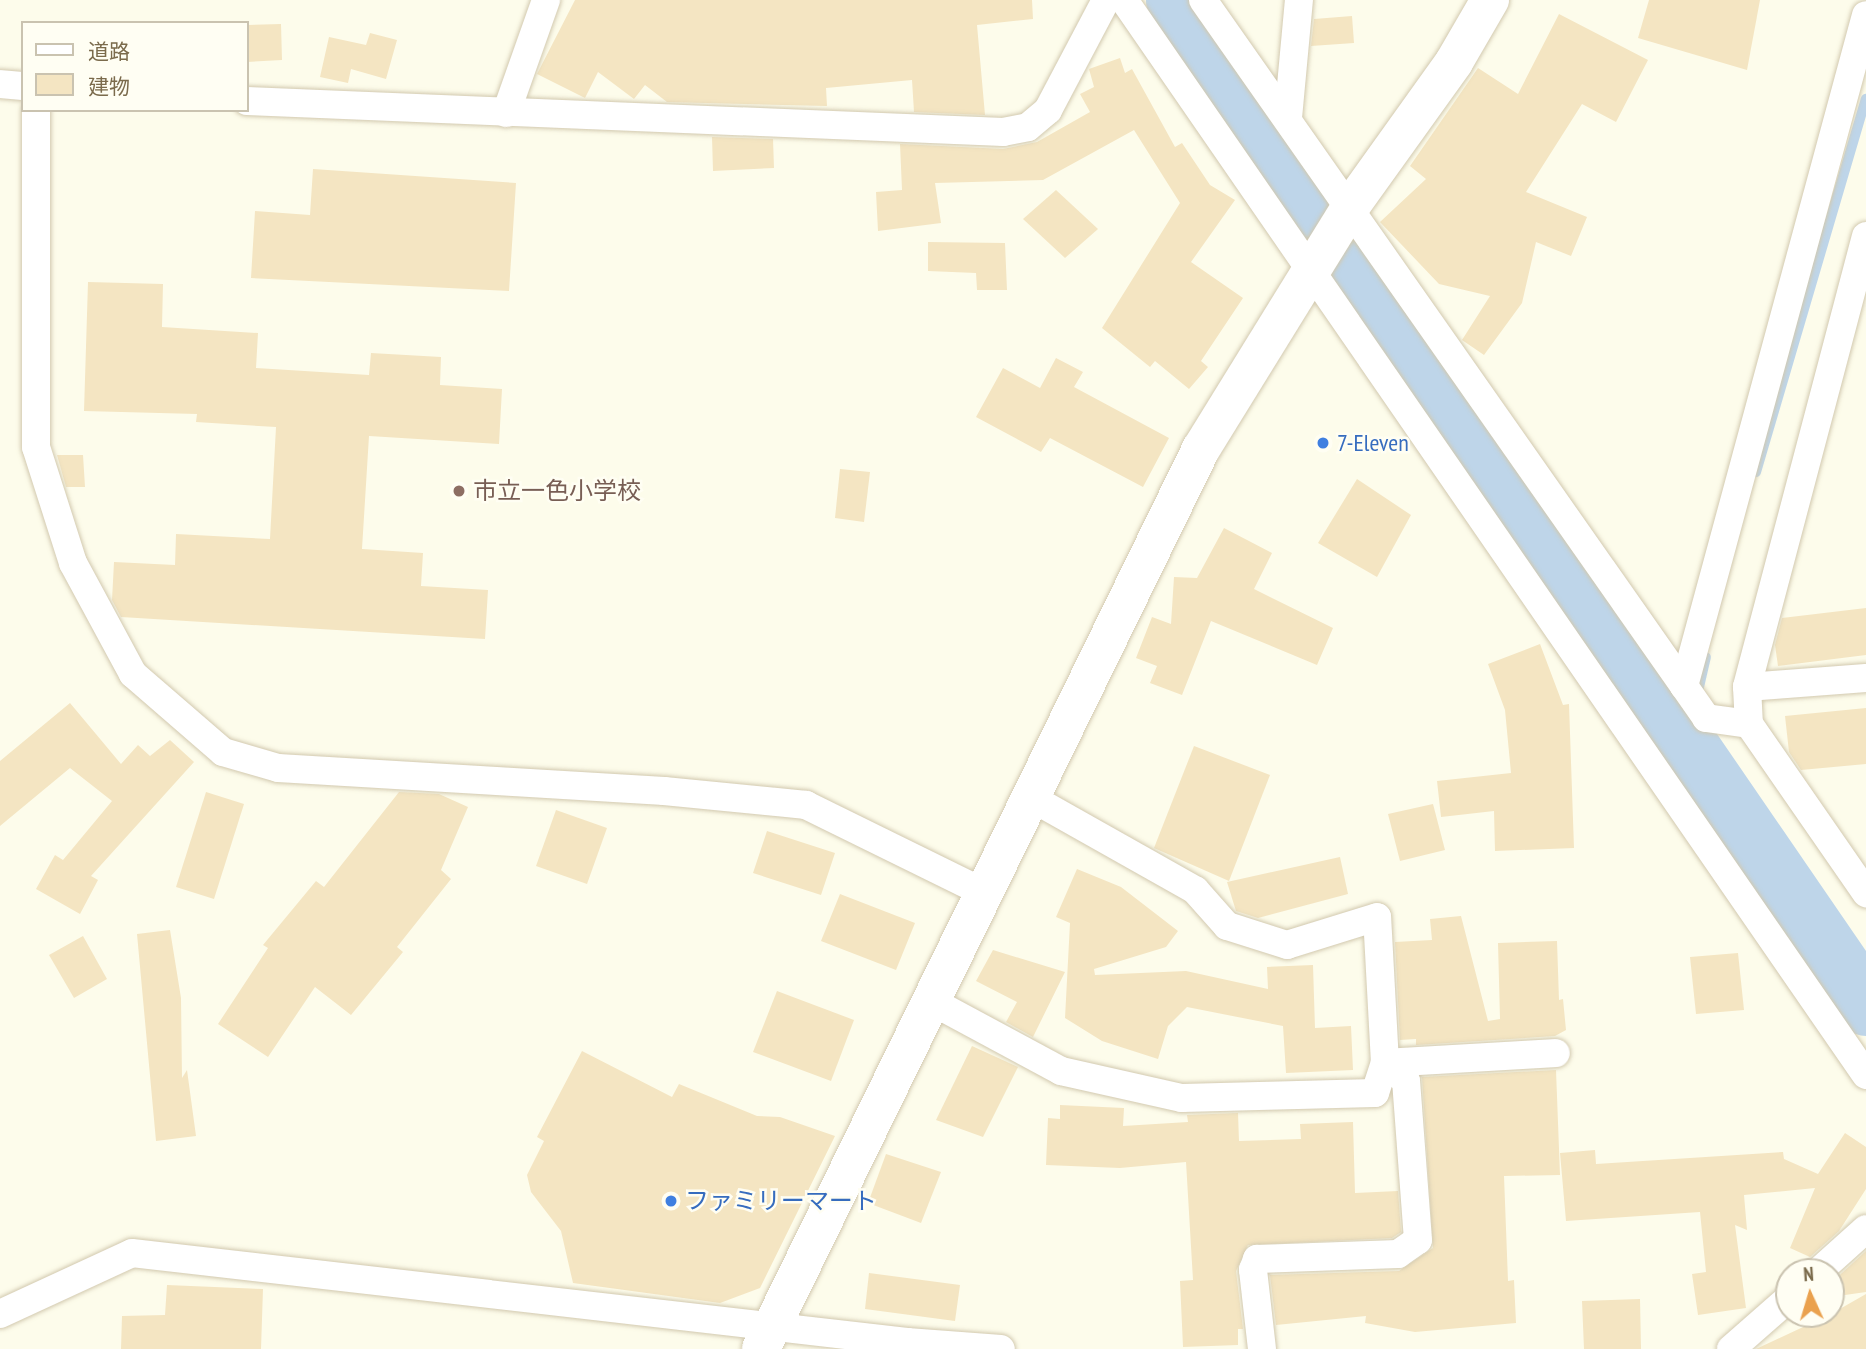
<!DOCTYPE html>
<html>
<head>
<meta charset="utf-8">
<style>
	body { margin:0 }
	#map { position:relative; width:1866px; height:1349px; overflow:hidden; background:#fdfceb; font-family:"PT Sans Narrow","Noto Sans JP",sans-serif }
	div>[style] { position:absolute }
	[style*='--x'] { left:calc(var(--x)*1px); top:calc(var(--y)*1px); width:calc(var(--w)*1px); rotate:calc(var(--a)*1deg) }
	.stream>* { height:10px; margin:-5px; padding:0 5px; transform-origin:5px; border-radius:5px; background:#bed5e9 }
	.river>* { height:61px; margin:-30.5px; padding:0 30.5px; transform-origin:30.5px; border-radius:30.5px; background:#bed5e9 }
	.building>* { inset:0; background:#f4e5c2 }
	.roads { filter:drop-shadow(0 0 2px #d2c9af) drop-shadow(0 0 2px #d2c9af) }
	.street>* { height:28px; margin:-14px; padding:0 14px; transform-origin:14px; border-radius:14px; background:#fff }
	.secondary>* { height:38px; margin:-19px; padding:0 19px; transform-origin:19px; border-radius:19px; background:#fff }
	.dots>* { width:19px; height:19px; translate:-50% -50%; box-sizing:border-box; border:4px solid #fffef3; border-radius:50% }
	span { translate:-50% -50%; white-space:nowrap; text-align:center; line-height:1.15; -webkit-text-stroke:5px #fffef3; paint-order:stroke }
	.shop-label { font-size:24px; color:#366cbe }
	.left { translate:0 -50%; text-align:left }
	.education-label { font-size:24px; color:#785e54 }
	.legend { position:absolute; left:21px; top:21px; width:228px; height:91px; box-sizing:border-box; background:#fffef3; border:2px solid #cac3b0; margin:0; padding:9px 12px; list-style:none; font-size:21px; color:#7b6b4c }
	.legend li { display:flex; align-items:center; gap:14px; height:35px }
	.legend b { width:35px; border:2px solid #cac3b0 }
	.north { position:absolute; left:1775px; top:1258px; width:70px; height:70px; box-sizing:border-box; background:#fffef3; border:2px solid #cac3b0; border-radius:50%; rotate:356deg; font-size:19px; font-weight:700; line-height:28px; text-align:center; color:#7b6b4c }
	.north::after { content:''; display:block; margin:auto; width:24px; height:32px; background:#eaa14e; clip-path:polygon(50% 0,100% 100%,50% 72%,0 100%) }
</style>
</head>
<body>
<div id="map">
	<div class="stream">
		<i style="--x:1756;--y:472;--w:389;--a:-73.6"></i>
		<i style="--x:1686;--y:744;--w:89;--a:-77.1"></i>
	</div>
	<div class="river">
		<i style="--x:1176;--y:0;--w:1219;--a:55.53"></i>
	</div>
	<div class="building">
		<i style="clip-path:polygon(575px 0,1032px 0,1033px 19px,977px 25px,985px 115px,914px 112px,912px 80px,826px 88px,827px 106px,667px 102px,645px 85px,634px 99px,598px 72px,585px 98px,537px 74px)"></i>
		<i style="clip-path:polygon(1649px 0,1760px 0,1747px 70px,1638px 38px)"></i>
		<i style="clip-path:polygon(1559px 14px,1648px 60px,1616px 122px,1582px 104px,1526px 192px,1587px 217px,1571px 256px,1536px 242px,1522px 303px,1484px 355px,1462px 340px,1490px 296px,1439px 284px,1380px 222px,1426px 179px,1410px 166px,1478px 68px,1518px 94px)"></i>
		<i style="clip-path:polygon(1352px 16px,1354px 43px,1311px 46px,1314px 19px)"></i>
		<i style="clip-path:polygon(281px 24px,282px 60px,247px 62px,247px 25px)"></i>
		<i style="clip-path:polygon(370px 33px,397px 40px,386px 79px,351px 69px,348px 83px,320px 77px,329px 37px,366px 45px)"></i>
		<i style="clip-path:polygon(1120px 58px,1125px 73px,1132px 69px,1175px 147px,1182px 143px,1210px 185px,1235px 200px,1191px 262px,1243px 298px,1201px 361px,1208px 367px,1189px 389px,1155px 361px,1150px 367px,1102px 328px,1180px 203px,1134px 130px,1043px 180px,935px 183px,941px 223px,878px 231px,876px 192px,902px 190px,900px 144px,1003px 149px,1037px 142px,1090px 112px,1080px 94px,1094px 87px,1089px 69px)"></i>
		<i style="clip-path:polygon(712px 137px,773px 139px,774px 168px,713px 171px)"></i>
		<i style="clip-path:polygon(313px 169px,516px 183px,509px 291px,251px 278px,255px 211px,310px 215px)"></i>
		<i style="clip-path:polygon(1056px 190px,1098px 229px,1065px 258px,1023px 219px)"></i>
		<i style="clip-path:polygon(928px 242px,1005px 243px,1007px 290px,977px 290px,976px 273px,928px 271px)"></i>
		<i style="clip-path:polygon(88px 282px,163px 284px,162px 327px,258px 333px,256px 368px,369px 375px,371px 353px,441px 357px,440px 385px,502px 389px,499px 444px,369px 436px,362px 549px,423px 553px,421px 586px,488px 590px,485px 639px,121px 617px,112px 600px,114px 562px,175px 565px,176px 534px,270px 539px,276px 427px,196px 422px,197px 414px,84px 411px)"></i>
		<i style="clip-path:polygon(1056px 358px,1083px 372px,1074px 387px,1169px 438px,1143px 487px,1050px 438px,1041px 452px,976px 417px,1003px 368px,1040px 388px)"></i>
		<i style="clip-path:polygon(57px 455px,83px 455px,85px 487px,66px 487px)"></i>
		<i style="clip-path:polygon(840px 469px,870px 472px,864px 522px,835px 518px)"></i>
		<i style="clip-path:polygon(1357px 479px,1411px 515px,1377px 577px,1318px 543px)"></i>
		<i style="clip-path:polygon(1224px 528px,1272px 553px,1254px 589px,1333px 628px,1317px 665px,1211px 621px,1182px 695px,1150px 683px,1157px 666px,1136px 658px,1152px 617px,1171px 624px,1174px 577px,1197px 578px)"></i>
		<i style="clip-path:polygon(1866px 608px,1866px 655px,1778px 666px,1775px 645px,1782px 618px)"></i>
		<i style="clip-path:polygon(1540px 644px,1563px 705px,1569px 704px,1574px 848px,1495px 851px,1494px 811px,1441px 817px,1437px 781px,1511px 773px,1505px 710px,1488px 664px)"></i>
		<i style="clip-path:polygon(70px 703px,121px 764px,138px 745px,150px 756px,170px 740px,194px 762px,91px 876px,98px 880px,80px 914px,36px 889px,55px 855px,63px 860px,112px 801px,70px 768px,0 826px,0 761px)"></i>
		<i style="clip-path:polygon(1866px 708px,1866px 764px,1801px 770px,1789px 752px,1785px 716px)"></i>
		<i style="clip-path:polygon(1194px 746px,1270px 775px,1229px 881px,1154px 848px)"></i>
		<i style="clip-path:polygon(206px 792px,244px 804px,214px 899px,176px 887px)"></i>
		<i style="clip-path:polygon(399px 792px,439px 794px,468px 807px,441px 870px,451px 879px,397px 947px,403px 952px,351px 1015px,315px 987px,268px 1057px,218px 1024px,268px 948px,263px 945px,316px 881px,324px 887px)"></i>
		<i style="clip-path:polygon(1433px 804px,1445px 850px,1400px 861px,1388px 814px)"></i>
		<i style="clip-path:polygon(556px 810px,607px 828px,587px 884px,536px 866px)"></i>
		<i style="clip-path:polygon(767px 831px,835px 853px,821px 895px,753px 873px)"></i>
		<i style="clip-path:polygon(1340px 857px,1348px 894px,1258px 918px,1236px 911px,1227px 882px)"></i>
		<i style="clip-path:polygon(1077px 869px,1121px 887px,1178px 931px,1166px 947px,1094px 969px,1095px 975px,1186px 971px,1268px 989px,1267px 967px,1313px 965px,1315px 1028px,1351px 1026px,1353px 1070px,1286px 1073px,1283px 1026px,1187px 1007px,1168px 1026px,1158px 1059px,1102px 1041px,1065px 1018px,1070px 923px,1056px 917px)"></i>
		<i style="clip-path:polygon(840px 894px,915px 923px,896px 970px,821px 941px)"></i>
		<i style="clip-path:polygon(1461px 916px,1488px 1021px,1500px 1019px,1498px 943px,1557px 941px,1559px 1000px,1563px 999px,1566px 1030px,1555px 1036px,1416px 1045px,1416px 1039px,1400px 1040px,1395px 942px,1432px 940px,1430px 919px)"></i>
		<i style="clip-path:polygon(170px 930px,181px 998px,182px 1078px,187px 1070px,196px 1136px,156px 1141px,137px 934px)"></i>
		<i style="clip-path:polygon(83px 936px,107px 979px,74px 998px,49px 955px)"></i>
		<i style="clip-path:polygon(993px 950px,1065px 972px,1033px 1037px,1006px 1022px,1017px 1002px,976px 981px)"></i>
		<i style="clip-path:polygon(1738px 953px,1744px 1010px,1696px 1014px,1690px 957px)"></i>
		<i style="clip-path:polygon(777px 991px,854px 1020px,831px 1081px,753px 1052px)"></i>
		<i style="clip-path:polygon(972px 1046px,1018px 1067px,983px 1137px,936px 1120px)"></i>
		<i style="clip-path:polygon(582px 1051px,672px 1097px,679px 1084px,757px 1116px,780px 1117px,835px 1136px,760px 1288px,720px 1303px,573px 1283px,561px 1231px,531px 1192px,527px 1175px,544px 1141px,537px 1137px)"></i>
		<i style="clip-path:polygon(1556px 1070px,1560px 1175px,1504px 1176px,1508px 1281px,1514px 1280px,1516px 1323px,1415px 1332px,1365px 1323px,1366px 1316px,1276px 1325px,1270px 1275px,1399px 1271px,1433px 1248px,1422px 1077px)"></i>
		<i style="clip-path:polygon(1060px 1105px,1124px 1108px,1123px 1126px,1188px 1122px,1187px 1115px,1238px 1113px,1239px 1141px,1301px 1139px,1300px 1124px,1353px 1122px,1355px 1193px,1398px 1191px,1401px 1232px,1392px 1238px,1248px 1245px,1236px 1271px,1243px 1329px,1238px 1329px,1238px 1345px,1183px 1347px,1180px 1281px,1193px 1280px,1186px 1162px,1120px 1168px,1046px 1165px,1048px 1118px,1060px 1119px)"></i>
		<i style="clip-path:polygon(1845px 1133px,1866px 1147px,1866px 1189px,1839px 1231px,1810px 1257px,1790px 1248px,1815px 1188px,1744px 1195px,1747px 1230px,1735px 1225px,1746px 1308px,1698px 1315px,1692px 1274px,1706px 1272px,1700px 1212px,1566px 1221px,1560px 1153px,1595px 1150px,1596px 1164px,1783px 1152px,1784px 1159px,1818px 1174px)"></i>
		<i style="clip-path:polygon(886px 1154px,941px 1172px,921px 1223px,868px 1203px)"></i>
		<i style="clip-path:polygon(1866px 1251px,1866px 1292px,1831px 1297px,1831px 1283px)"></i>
		<i style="clip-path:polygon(869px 1273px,960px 1285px,955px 1321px,865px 1309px)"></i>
		<i style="clip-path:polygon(167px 1285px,263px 1289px,261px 1349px,121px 1349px,122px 1316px,165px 1315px)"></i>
		<i style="clip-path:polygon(1866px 1294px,1866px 1349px,1756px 1349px,1831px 1314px)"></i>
		<i style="clip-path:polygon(1640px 1299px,1641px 1349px,1584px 1349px,1582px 1301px)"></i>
	</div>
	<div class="roads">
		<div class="street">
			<i style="--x:1124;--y:0;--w:1306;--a:55.39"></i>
			<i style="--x:1203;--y:0;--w:838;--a:54.96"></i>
			<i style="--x:1684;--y:686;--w:695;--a:-74.82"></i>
			<i style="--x:0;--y:84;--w:23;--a:5"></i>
			<i style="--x:247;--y:101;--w:757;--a:2.35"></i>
			<i style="--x:1003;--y:132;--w:25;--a:-11"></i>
			<i style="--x:1028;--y:127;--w:26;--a:-40"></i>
			<i style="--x:1048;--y:110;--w:124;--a:-62.2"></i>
			<i style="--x:36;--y:110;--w:337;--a:90"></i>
			<i style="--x:36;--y:447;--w:122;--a:72.3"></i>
			<i style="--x:73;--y:563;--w:126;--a:61.6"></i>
			<i style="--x:133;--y:674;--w:119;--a:40.9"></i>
			<i style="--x:223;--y:752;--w:57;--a:16.2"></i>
			<i style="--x:278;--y:768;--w:387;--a:3.4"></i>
			<i style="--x:664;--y:791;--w:143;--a:5.6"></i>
			<i style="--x:806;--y:805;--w:202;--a:26.2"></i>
			<i style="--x:506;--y:113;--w:120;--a:-70.5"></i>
			<i style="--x:1288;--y:118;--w:119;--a:-84.7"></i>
			<i style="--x:1866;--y:236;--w:466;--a:104.8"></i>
			<i style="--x:1747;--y:687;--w:37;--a:87"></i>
			<i style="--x:1749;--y:724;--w:206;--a:55.3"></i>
			<i style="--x:1684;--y:686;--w:39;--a:55"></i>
			<i style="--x:1706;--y:718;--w:43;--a:7.9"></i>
			<i style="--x:1747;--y:687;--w:119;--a:-4.3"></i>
			<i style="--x:933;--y:1002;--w:145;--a:28.3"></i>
			<i style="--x:1061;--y:1071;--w:124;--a:12.6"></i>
			<i style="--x:1182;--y:1098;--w:193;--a:-1.5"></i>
			<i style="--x:1375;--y:1093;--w:32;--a:-72"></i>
			<i style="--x:1385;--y:1063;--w:146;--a:-93.1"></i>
			<i style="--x:1377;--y:917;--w:94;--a:162.7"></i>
			<i style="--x:1287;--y:945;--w:63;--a:-162.4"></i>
			<i style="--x:1227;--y:926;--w:48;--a:-131.6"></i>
			<i style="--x:1195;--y:890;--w:187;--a:-150.6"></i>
			<i style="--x:1385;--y:1063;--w:171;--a:-3.3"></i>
			<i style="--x:1818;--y:1272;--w:64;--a:-41.9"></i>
			<i style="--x:0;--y:1314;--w:145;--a:-24.8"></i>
			<i style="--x:132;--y:1253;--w:780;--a:6.55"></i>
			<i style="--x:907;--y:1342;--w:8;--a:113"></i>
			<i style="--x:907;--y:1342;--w:94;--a:4.3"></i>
			<i style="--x:1262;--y:1349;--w:80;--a:-96.5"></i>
			<i style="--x:1253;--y:1270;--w:12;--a:-70"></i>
			<i style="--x:1257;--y:1259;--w:141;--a:-2"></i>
			<i style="--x:1398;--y:1254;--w:24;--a:-35"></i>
			<i style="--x:1418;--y:1240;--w:159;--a:-94.3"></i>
			<i style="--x:1406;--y:1081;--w:28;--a:-139"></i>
			<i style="--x:1731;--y:1349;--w:77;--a:-41.3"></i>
		</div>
		<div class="secondary">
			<i style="--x:761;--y:1349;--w:1002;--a:-63.95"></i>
			<i style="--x:1201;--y:449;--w:286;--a:-58.3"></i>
			<i style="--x:1351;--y:206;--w:177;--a:-54.4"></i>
			<i style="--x:1454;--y:62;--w:72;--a:-59.9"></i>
		</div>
	</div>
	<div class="dots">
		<i style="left:1323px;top:443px;background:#3f7fe0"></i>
		<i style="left:459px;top:491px;background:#8d6e63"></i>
		<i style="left:671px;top:1201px;background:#3f7fe0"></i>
	</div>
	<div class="shop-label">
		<span class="left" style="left:1337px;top:443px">7-Eleven</span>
		<span class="left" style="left:685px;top:1201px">ファミリーマート</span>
	</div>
	<div class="education-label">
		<span class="left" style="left:473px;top:491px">市立一色小学校</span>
	</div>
	<ul class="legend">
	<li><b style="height:9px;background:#fff"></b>道路</li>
	<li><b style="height:19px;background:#f4e5c2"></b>建物</li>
	</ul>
	<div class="north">N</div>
</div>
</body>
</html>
